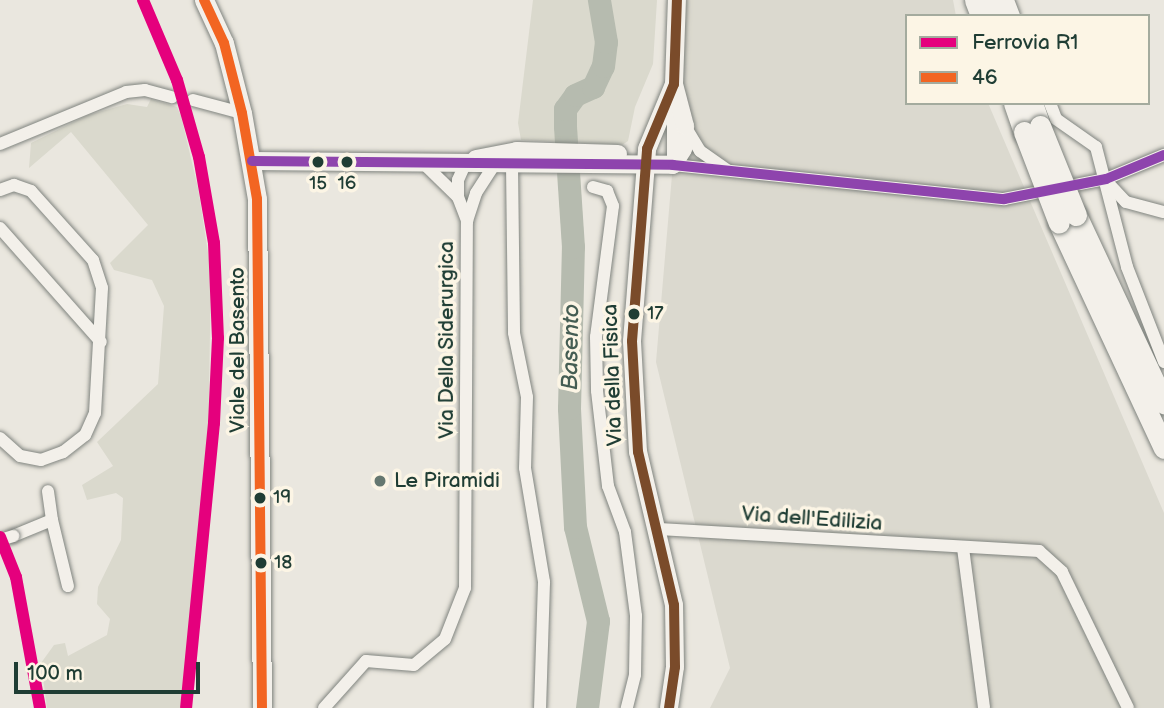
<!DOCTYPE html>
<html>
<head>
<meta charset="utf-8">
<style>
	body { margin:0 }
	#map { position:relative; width:1164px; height:708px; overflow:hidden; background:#eae7df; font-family:"Balsamiq Sans",sans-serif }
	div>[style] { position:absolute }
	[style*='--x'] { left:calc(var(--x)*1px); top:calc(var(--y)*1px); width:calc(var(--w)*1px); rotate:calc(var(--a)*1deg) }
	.built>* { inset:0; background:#dbd9cf }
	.green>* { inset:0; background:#dad9cd }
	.river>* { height:23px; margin:-11.5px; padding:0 11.5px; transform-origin:11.5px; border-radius:11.5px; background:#b6bbaf }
	.street-tunnel>* { height:12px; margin-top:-6px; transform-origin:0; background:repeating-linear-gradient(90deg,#c1c5bd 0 12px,transparent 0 18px) }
	.roads { filter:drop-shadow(0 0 2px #80847f) drop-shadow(0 0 2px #80847f) }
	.street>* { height:12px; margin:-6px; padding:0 6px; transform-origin:6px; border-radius:6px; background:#f3f0ea }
	.secondary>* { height:18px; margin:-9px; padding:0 9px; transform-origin:9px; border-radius:9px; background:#f3f0ea }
	.primary>* { height:19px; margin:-9.5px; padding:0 9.5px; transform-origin:9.5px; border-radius:9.5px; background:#f3f0ea }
	.highway>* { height:21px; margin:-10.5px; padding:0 10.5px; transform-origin:10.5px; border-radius:10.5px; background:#f3f0ea }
	.rail>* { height:3.5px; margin-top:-1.75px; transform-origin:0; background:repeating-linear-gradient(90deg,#aeb1ab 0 10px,transparent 0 15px) }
	.bridges { filter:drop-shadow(0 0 2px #80847f) drop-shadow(0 0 2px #80847f) }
	.street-bridge>* { height:12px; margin:-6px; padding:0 6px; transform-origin:6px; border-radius:6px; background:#f3f0ea }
	.highway-bridge>* { height:21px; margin:-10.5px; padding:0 10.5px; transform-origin:10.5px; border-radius:10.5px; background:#f3f0ea }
	.bus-1>* { height:10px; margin:-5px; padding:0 5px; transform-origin:5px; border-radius:5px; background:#f26522 }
	.bus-2>* { height:10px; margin:-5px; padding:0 5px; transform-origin:5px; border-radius:5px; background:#8e44ad }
	.bus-3>* { height:10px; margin:-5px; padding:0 5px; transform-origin:5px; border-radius:5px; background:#7a4b2a }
	.rail-1>* { height:12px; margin:-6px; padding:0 6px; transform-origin:6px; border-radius:6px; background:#e5007d }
	.dots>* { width:19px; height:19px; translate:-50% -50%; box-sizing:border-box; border:4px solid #fcf5e5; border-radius:50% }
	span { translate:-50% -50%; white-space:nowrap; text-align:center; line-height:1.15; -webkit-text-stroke:7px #fcf5e5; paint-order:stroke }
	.bus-label { font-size:19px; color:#1f3d34 }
	.left { translate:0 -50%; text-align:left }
	.street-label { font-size:21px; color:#1f3d34 }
	.poi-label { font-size:21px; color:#1f3d34 }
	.water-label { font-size:23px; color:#455d53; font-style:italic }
	.legend { position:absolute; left:905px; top:14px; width:245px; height:91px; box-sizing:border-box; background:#fcf5e5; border:2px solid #a4ab9e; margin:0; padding:9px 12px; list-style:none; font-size:21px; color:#1f3d34 }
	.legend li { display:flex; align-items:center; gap:14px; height:35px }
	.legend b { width:35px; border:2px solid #a4ab9e }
	.scale { position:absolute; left:14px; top:662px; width:186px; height:32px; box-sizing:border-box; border:4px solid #1f3d34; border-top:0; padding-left:9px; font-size:21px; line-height:24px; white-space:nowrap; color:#1f3d34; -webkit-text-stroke:5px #fcf5e5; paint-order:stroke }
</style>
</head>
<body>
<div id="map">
	<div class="built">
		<i style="clip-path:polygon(687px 0,953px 0,956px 16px,907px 16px,907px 103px,988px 103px,1164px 513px,1164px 708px,710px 708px,730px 668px,656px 362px)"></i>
	</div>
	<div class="green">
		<i style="clip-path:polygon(533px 0,657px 0,653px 64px,635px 107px,628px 141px,622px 145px,521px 140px,518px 123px)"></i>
		<i style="clip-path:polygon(151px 99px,177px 107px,181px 116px,198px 188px,211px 272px,208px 451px,183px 708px,47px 708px,41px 663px,54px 645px,65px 643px,68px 656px,107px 635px,110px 619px,97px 604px,98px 587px,121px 540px,123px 498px,116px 493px,87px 500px,82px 485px,113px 466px,97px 442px,158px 384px,164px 306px,152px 280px,114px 270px,110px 263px,148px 225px,71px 132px,29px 168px,31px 143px,88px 115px,127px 104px,147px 107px)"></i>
	</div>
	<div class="river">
		<i style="--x:587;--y:708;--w:88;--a:-82.8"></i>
		<i style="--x:598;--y:621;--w:97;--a:-103.7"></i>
		<i style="--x:575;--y:527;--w:119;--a:-92.9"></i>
		<i style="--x:569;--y:408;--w:161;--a:-88.6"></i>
		<i style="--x:573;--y:247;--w:121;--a:-93.8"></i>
		<i style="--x:565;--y:126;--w:17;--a:-90"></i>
		<i style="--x:565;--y:109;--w:17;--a:-54"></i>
		<i style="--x:575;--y:95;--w:20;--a:-24"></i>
		<i style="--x:593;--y:87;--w:23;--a:-65"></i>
		<i style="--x:603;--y:66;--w:24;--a:-83"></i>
		<i style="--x:606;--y:42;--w:43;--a:-99.5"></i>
	</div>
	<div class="street-tunnel">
		<i style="--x:172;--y:97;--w:21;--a:8"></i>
	</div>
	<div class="roads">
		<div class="street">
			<i style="--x:1008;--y:0;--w:17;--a:69"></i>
			<i style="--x:673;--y:95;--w:70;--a:90"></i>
			<i style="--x:673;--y:165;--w:333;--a:5.9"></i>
			<i style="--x:1004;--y:199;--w:104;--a:-11.1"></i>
			<i style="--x:1106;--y:179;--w:63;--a:-22.5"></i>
			<i style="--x:193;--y:100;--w:51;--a:14.9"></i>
			<i style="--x:1050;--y:103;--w:17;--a:69"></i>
			<i style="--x:1056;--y:119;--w:49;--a:35"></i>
			<i style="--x:1096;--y:147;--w:124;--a:75.5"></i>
			<i style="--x:1127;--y:267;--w:102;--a:68.7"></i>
			<i style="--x:685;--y:126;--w:29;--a:59"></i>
			<i style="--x:700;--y:151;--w:33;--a:35"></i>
			<i style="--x:0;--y:144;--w:136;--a:-22.4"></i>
			<i style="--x:126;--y:92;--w:19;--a:-6"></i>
			<i style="--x:145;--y:90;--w:28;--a:15"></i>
			<i style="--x:423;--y:163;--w:49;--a:44.2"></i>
			<i style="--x:458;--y:197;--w:26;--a:69"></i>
			<i style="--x:512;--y:165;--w:168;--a:89.3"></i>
			<i style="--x:514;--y:333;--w:65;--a:78.5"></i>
			<i style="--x:527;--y:397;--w:71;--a:91.6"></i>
			<i style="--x:525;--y:468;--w:116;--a:80.5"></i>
			<i style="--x:544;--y:582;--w:126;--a:91.8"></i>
			<i style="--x:1110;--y:185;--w:23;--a:47"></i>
			<i style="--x:1126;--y:202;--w:39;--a:15"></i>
			<i style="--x:593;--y:187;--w:15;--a:16"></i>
			<i style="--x:607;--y:191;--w:16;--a:68"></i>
			<i style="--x:613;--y:206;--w:132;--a:97.4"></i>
			<i style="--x:596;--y:337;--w:54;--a:88.9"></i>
			<i style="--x:597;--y:391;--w:96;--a:83.4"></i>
			<i style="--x:608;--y:486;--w:49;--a:69.7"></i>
			<i style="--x:625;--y:532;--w:85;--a:82.5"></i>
			<i style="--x:636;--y:616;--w:59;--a:91"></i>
			<i style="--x:635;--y:675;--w:34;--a:104"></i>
			<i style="--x:0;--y:190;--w:15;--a:-20"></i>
			<i style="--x:14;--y:185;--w:18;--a:19"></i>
			<i style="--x:31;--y:191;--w:93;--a:48.1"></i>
			<i style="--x:93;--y:260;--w:29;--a:72"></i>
			<i style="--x:102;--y:288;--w:125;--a:93.2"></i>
			<i style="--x:95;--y:413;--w:24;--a:114"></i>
			<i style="--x:85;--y:435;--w:28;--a:142"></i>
			<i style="--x:63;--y:452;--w:23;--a:160"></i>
			<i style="--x:41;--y:460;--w:21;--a:-169"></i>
			<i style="--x:20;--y:456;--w:27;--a:-138"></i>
			<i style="--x:458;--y:197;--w:17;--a:-90"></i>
			<i style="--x:458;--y:180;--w:20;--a:-66"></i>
			<i style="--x:0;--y:228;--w:152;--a:48.5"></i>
			<i style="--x:52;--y:520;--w:68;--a:76.4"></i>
			<i style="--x:659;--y:529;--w:381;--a:3.3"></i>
			<i style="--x:1039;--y:551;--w:31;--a:42"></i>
			<i style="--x:1062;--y:572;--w:151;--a:64.1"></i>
			<i style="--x:13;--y:536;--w:42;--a:-22.3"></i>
			<i style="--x:52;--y:520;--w:29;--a:-98"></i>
			<i style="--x:963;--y:548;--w:161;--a:82.5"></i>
			<i style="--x:324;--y:708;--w:63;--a:-48.2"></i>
			<i style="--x:366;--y:661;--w:48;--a:4.8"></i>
			<i style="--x:414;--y:665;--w:40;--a:-40"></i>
			<i style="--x:445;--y:639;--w:55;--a:-68.6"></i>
			<i style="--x:465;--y:588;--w:367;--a:-89.7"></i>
			<i style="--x:467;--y:221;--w:29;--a:-72"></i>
			<i style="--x:476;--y:193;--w:33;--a:-57"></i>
		</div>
		<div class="secondary">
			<i style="--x:476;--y:159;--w:42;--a:-11"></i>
			<i style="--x:517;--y:151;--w:101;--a:1.7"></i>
			<i style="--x:252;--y:161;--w:421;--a:0.5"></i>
			<i style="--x:673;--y:165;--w:19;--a:-58"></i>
			<i style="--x:683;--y:149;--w:23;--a:-85"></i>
			<i style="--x:685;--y:126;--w:43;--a:-104.7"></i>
			<i style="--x:669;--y:708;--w:41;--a:-81.7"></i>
			<i style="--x:675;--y:667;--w:62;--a:-90.9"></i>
			<i style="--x:674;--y:605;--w:157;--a:-103.2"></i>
			<i style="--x:638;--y:452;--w:111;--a:-93.1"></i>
			<i style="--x:632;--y:341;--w:193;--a:-85.5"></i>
			<i style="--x:647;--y:149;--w:70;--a:-67.4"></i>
			<i style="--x:674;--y:84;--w:84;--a:-88"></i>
		</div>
		<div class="primary">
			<i style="--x:204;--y:0;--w:47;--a:65.1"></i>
			<i style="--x:224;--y:43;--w:72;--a:75.6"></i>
			<i style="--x:242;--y:113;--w:87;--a:80.1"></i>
			<i style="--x:257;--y:199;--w:509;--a:89.44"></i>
		</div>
		<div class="highway">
			<i style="--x:975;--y:0;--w:17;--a:69"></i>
			<i style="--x:994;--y:0;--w:17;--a:73"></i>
			<i style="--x:1014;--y:103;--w:31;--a:71"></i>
			<i style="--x:1032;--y:103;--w:24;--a:71"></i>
			<i style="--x:1076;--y:215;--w:208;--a:64.9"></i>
			<i style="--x:1059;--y:223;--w:248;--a:65"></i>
		</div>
	</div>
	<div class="rail">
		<i style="--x:0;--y:537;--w:43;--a:68.2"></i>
		<i style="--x:16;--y:577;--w:133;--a:79.6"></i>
	</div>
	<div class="bridges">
		<div class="street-bridge">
			<i style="--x:0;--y:540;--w:14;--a:-17"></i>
		</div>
		<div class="highway-bridge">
			<i style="--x:1040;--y:126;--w:96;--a:68"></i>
			<i style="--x:1024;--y:132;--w:97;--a:69"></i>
		</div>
	</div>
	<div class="bus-1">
		<i style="--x:204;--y:0;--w:47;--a:65.1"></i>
		<i style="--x:224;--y:43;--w:72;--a:75.6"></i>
		<i style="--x:242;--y:113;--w:87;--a:80.1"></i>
		<i style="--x:257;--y:199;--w:509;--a:89.44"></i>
	</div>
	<div class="bus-2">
		<i style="--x:252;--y:161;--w:421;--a:0.5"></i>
		<i style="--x:673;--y:165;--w:333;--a:5.9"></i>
		<i style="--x:1004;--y:199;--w:104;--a:-11.1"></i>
		<i style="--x:1106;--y:179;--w:63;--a:-22.5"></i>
	</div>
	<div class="bus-3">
		<i style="--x:669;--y:708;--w:41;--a:-81.7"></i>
		<i style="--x:675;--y:667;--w:62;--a:-90.9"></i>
		<i style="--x:674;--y:605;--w:157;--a:-103.2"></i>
		<i style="--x:638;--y:452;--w:111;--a:-93.1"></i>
		<i style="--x:632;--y:341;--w:193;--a:-85.5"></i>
		<i style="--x:647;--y:149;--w:70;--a:-67.4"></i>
		<i style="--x:674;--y:84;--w:84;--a:-88"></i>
	</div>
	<div class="rail-1">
		<i style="--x:143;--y:0;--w:87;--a:67"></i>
		<i style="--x:177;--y:80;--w:80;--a:74.1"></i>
		<i style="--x:199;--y:157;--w:87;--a:80.1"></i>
		<i style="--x:214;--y:243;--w:95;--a:87.6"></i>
		<i style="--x:218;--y:338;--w:85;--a:92.7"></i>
		<i style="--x:214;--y:423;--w:286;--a:95.6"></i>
		<i style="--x:0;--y:537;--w:43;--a:68.2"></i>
		<i style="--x:16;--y:577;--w:133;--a:79.6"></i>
	</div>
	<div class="dots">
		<i style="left:318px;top:162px;background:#1f3d34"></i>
		<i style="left:347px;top:162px;background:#1f3d34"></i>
		<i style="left:634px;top:314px;background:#1f3d34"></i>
		<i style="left:380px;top:481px;background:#667870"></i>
		<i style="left:260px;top:498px;background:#1f3d34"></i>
		<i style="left:261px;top:563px;background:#1f3d34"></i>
	</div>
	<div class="bus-label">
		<span style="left:318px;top:184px">15</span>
		<span style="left:347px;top:184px">16</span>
		<span class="left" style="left:647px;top:314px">17</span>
		<span class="left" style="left:273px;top:498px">19</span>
		<span class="left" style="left:274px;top:563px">18</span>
	</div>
	<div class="street-label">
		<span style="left:447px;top:340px;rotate:-90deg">Via Della Siderurgica</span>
		<span style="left:238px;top:350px;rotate:-90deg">Viale del Basento</span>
		<span style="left:613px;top:375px;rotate:-92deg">Via della Fisica</span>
		<span style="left:812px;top:519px;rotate:4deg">Via dell'Edilizia</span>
	</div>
	<div class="poi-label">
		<span class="left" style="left:394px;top:481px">Le Piramidi</span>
	</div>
	<div class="water-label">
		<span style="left:571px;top:347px;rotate:-89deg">Basento</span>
	</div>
	<ul class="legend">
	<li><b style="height:9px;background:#e5007d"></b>Ferrovia R1</li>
	<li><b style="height:9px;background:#f26522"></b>46</li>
	</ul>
	<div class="scale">100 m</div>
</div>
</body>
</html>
